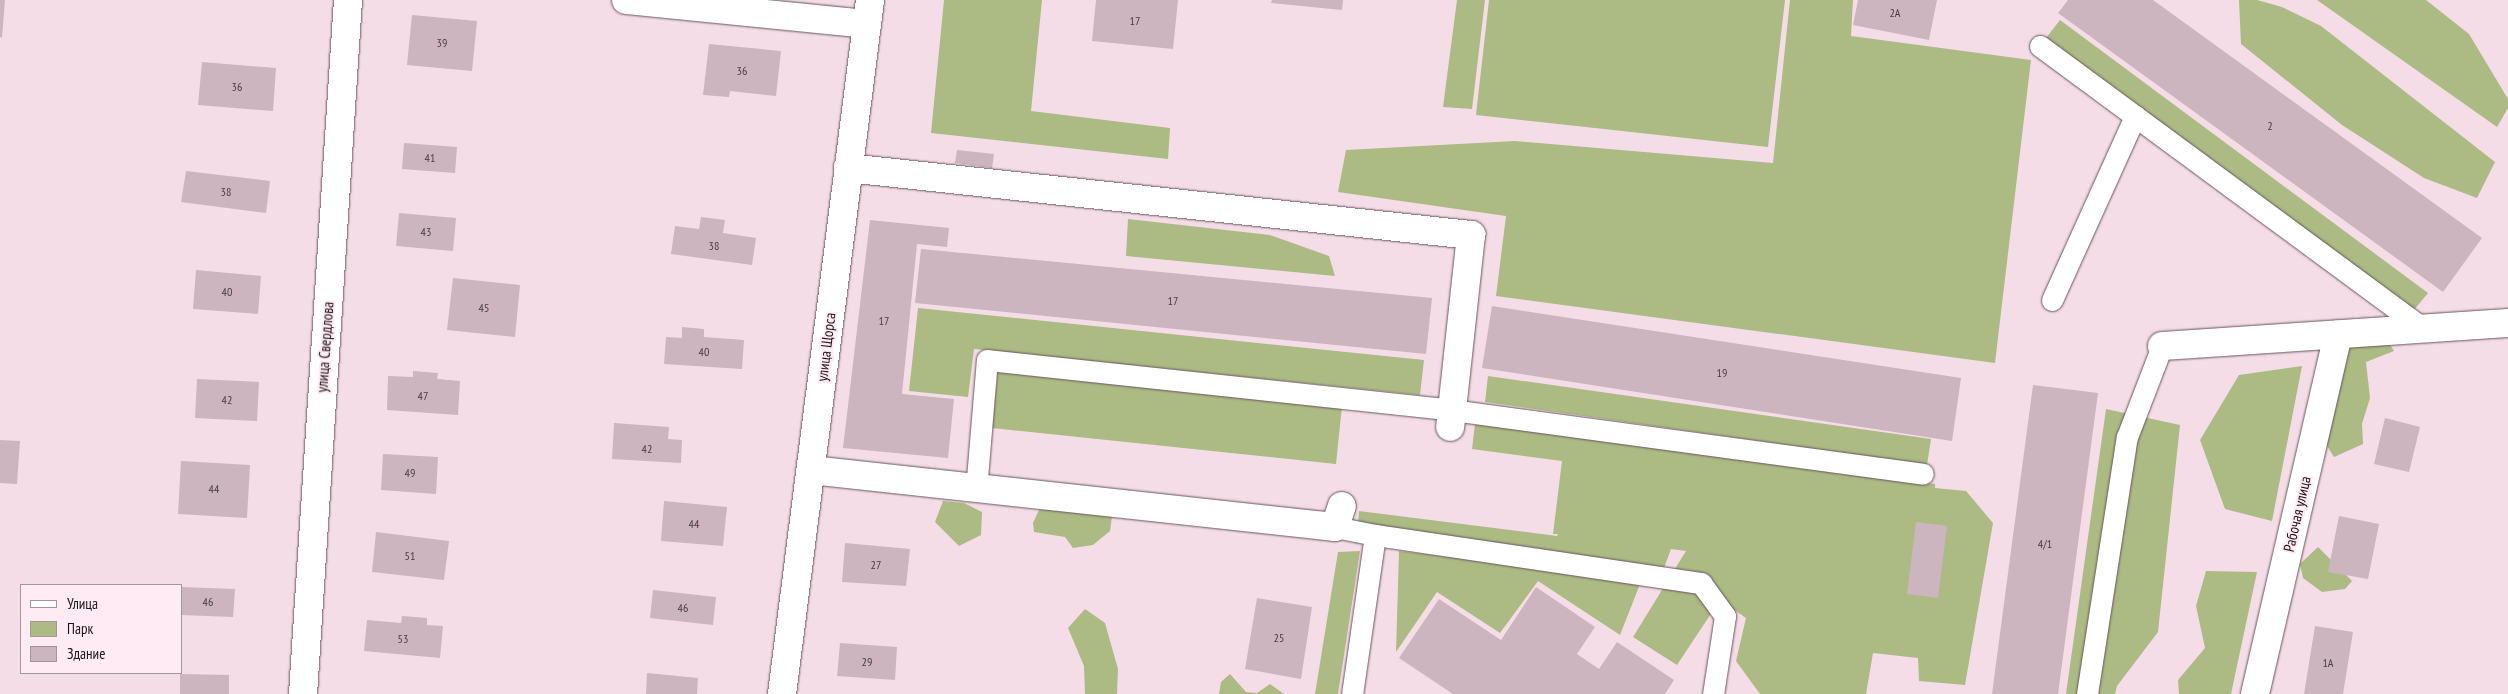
<!DOCTYPE html>
<html>
<head>
<meta charset="utf-8">
<style>
	body { margin:0 }
	#map { position:relative; width:2508px; height:694px; overflow:hidden; background:#f5dde7; font-family:"PT Sans Narrow",sans-serif }
	div>[style] { position:absolute }
	[style*='--x'] { left:calc(var(--x)*1px); top:calc(var(--y)*1px); width:calc(var(--w)*1px); rotate:calc(var(--a)*1deg) }
	.green>* { inset:0; background:#acba83 }
	.building>* { inset:0; background:#ccb5bf }
	.roads { filter:drop-shadow(0 0 1px #68545d) drop-shadow(0 0 1px #68545d) }
	.lane>* { height:21px; margin:-10.5px; padding:0 10.5px; transform-origin:10.5px; border-radius:10.5px; background:#fff }
	.street>* { height:28px; margin:-14px; padding:0 14px; transform-origin:14px; border-radius:14px; background:#fff }
	.secondary>* { height:28px; margin:-14px; padding:0 14px; transform-origin:14px; border-radius:14px; background:#fff }
	span { translate:-50% -50%; white-space:nowrap; text-align:center; line-height:1.15; -webkit-text-stroke:4px #ffebf4; paint-order:stroke }
	.number-label { font-size:12px; color:#483c42 }
	.number-label span { -webkit-text-stroke-width:0 }
	.street-label { font-size:15px; color:#1c1418 }
	.legend { position:absolute; left:20px; top:584px; width:162px; height:90px; box-sizing:border-box; background:#ffebf4; border:1px solid #a4959c; margin:0; padding:6px 9px; list-style:none; font-size:15px; color:#1c1418 }
	.legend li { display:flex; align-items:center; gap:10px; height:25px }
	.legend b { width:25px; border:1px solid #a4959c }
</style>
</head>
<body>
<div id="map">
	<div class="green">
		<i style="clip-path:polygon(944px 0,1042px 0,1031px 111px,1170px 128px,1168px 159px,931px 133px)"></i>
		<i style="clip-path:polygon(1457px 0,1485px 0,1472px 109px,1443px 107px)"></i>
		<i style="clip-path:polygon(1489px 0,1785px 0,1768px 147px,1476px 115px)"></i>
		<i style="clip-path:polygon(1790px 0,1853px 0,1851px 36px,2031px 60px,1995px 363px,1496px 296px,1506px 216px,1338px 192px,1346px 150px,1515px 141px,1773px 163px)"></i>
		<i style="clip-path:polygon(2239px 0,2257px 0,2282px 7px,2321px 26px,2495px 162px,2477px 198px,2424px 178px,2342px 125px,2241px 44px)"></i>
		<i style="clip-path:polygon(2317px 0,2426px 0,2469px 34px,2508px 99px,2508px 108px,2497px 127px)"></i>
		<i style="clip-path:polygon(2060px 20px,2428px 293px,2414px 310px,2046px 38px)"></i>
		<i style="clip-path:polygon(1128px 219px,1270px 235px,1329px 256px,1335px 276px,1126px 256px)"></i>
		<i style="clip-path:polygon(918px 308px,1424px 360px,1420px 395px,974px 349px,968px 397px,909px 391px)"></i>
		<i style="clip-path:polygon(2349px 338px,2389px 343px,2394px 351px,2366px 362px,2370px 398px,2362px 424px,2363px 444px,2334px 457px,2322px 438px)"></i>
		<i style="clip-path:polygon(2302px 366px,2272px 521px,2225px 509px,2200px 440px,2239px 375px)"></i>
		<i style="clip-path:polygon(998px 370px,1342px 406px,1336px 464px,992px 428px)"></i>
		<i style="clip-path:polygon(1488px 376px,1931px 439px,1927px 465px,1485px 402px)"></i>
		<i style="clip-path:polygon(2106px 409px,2180px 425px,2158px 632px,2117px 686px,2115px 694px,2066px 694px)"></i>
		<i style="clip-path:polygon(1475px 424px,1935px 484px,1935px 488px,1966px 491px,1993px 523px,1965px 685px,1919px 681px,1918px 658px,1873px 653px,1866px 694px,1760px 694px,1736px 661px,1746px 618px,1720px 600px,1677px 665px,1633px 637px,1686px 551px,1671px 549px,1664px 568px,1358px 527px,1359px 511px,1557px 536px,1558px 534px,1553px 534px,1562px 461px,1472px 449px)"></i>
		<i style="clip-path:polygon(943px 501px,964px 503px,982px 512px,981px 535px,959px 546px,935px 522px)"></i>
		<i style="clip-path:polygon(1039px 510px,1079px 510px,1112px 516px,1110px 531px,1093px 545px,1073px 548px,1065px 537px,1034px 532px,1033px 523px)"></i>
		<i style="clip-path:polygon(2318px 547px,2352px 581px,2345px 589px,2322px 592px,2303px 578px,2300px 564px)"></i>
		<i style="clip-path:polygon(1360px 551px,1338px 694px,1315px 694px,1338px 552px)"></i>
		<i style="clip-path:polygon(1399px 551px,1642px 579px,1620px 635px,1538px 581px,1500px 633px,1437px 592px,1396px 652px)"></i>
		<i style="clip-path:polygon(2206px 571px,2257px 572px,2231px 694px,2179px 694px,2178px 680px,2205px 648px,2196px 606px)"></i>
		<i style="clip-path:polygon(1085px 609px,1105px 623px,1118px 669px,1117px 694px,1085px 694px,1084px 666px,1068px 628px)"></i>
		<i style="clip-path:polygon(1230px 674px,1246px 692px,1257px 693px,1270px 684px,1284px 694px,1219px 694px,1221px 682px)"></i>
	</div>
	<div class="building">
		<i style="clip-path:polygon(0 0,5px 0,2px 38px,0 37px)"></i>
		<i style="clip-path:polygon(1096px 0,1178px 0,1173px 49px,1092px 41px)"></i>
		<i style="clip-path:polygon(1272px 0,1343px 0,1342px 10px,1271px 3px)"></i>
		<i style="clip-path:polygon(1858px 0,1937px 0,1929px 40px,1853px 25px)"></i>
		<i style="clip-path:polygon(2068px 0,2153px 0,2482px 238px,2443px 292px,2058px 13px)"></i>
		<i style="clip-path:polygon(412px 15px,477px 21px,472px 71px,407px 65px)"></i>
		<i style="clip-path:polygon(709px 44px,781px 51px,776px 96px,730px 91px,729px 97px,703px 95px)"></i>
		<i style="clip-path:polygon(202px 62px,276px 68px,273px 111px,198px 105px)"></i>
		<i style="clip-path:polygon(404px 143px,457px 147px,455px 173px,402px 169px)"></i>
		<i style="clip-path:polygon(957px 150px,994px 154px,992px 168px,955px 163px)"></i>
		<i style="clip-path:polygon(186px 171px,270px 181px,266px 213px,181px 202px)"></i>
		<i style="clip-path:polygon(399px 213px,456px 218px,453px 251px,396px 246px)"></i>
		<i style="clip-path:polygon(701px 217px,725px 220px,723px 233px,756px 238px,752px 265px,671px 254px,675px 226px,699px 229px)"></i>
		<i style="clip-path:polygon(870px 220px,949px 228px,947px 247px,917px 244px,902px 394px,954px 399px,948px 458px,843px 448px)"></i>
		<i style="clip-path:polygon(921px 249px,1432px 298px,1426px 354px,915px 303px)"></i>
		<i style="clip-path:polygon(196px 270px,261px 276px,258px 314px,193px 309px)"></i>
		<i style="clip-path:polygon(453px 278px,520px 285px,515px 337px,447px 330px)"></i>
		<i style="clip-path:polygon(1492px 306px,1961px 378px,1952px 441px,1482px 368px)"></i>
		<i style="clip-path:polygon(682px 327px,704px 329px,704px 337px,744px 340px,742px 369px,664px 364px,666px 337px,682px 338px)"></i>
		<i style="clip-path:polygon(413px 371px,438px 373px,437px 379px,460px 381px,458px 415px,387px 410px,388px 376px,413px 377px)"></i>
		<i style="clip-path:polygon(197px 379px,259px 382px,257px 421px,195px 418px)"></i>
		<i style="clip-path:polygon(2033px 385px,2098px 393px,2058px 694px,1992px 694px)"></i>
		<i style="clip-path:polygon(2385px 418px,2420px 427px,2409px 472px,2374px 464px)"></i>
		<i style="clip-path:polygon(614px 423px,669px 427px,668px 439px,682px 440px,681px 463px,612px 459px)"></i>
		<i style="clip-path:polygon(0 440px,20px 441px,17px 484px,0 483px)"></i>
		<i style="clip-path:polygon(383px 454px,438px 457px,436px 494px,381px 490px)"></i>
		<i style="clip-path:polygon(181px 461px,250px 465px,247px 518px,178px 514px)"></i>
		<i style="clip-path:polygon(664px 501px,727px 507px,723px 546px,661px 541px)"></i>
		<i style="clip-path:polygon(2339px 516px,2379px 524px,2368px 579px,2328px 572px)"></i>
		<i style="clip-path:polygon(1916px 522px,1947px 526px,1938px 598px,1907px 594px)"></i>
		<i style="clip-path:polygon(376px 532px,449px 541px,444px 580px,372px 572px)"></i>
		<i style="clip-path:polygon(845px 543px,910px 549px,906px 586px,842px 582px)"></i>
		<i style="clip-path:polygon(181px 587px,235px 589px,233px 617px,181px 615px)"></i>
		<i style="clip-path:polygon(1536px 587px,1595px 627px,1577px 654px,1599px 669px,1617px 642px,1674px 680px,1665px 694px,1453px 694px,1399px 658px,1439px 599px,1501px 640px)"></i>
		<i style="clip-path:polygon(653px 590px,716px 597px,713px 625px,650px 618px)"></i>
		<i style="clip-path:polygon(1257px 598px,1312px 607px,1301px 679px,1245px 669px)"></i>
		<i style="clip-path:polygon(402px 616px,427px 618px,427px 625px,443px 626px,440px 658px,364px 651px,367px 620px,401px 623px)"></i>
		<i style="clip-path:polygon(2315px 626px,2353px 632px,2343px 694px,2304px 694px)"></i>
		<i style="clip-path:polygon(840px 643px,897px 647px,895px 680px,837px 676px)"></i>
		<i style="clip-path:polygon(647px 673px,698px 678px,697px 694px,646px 694px)"></i>
		<i style="clip-path:polygon(180px 674px,229px 675px,229px 694px,180px 694px)"></i>
	</div>
	<div class="roads">
		<div class="lane">
			<i style="--x:2040;--y:46;--w:476;--a:36.4"></i>
			<i style="--x:2052;--y:300;--w:202;--a:-65.7"></i>
			<i style="--x:976;--y:490;--w:130;--a:-85.2"></i>
			<i style="--x:987;--y:360;--w:468;--a:6.1"></i>
			<i style="--x:1452;--y:410;--w:475;--a:7.7"></i>
			<i style="--x:1335;--y:527;--w:41;--a:11.3"></i>
			<i style="--x:1375;--y:535;--w:161;--a:98.2"></i>
			<i style="--x:1375;--y:535;--w:330;--a:8.4"></i>
			<i style="--x:1701;--y:583;--w:41;--a:54"></i>
			<i style="--x:1725;--y:616;--w:79;--a:98.7"></i>
			<i style="--x:2087;--y:694;--w:260;--a:-81.2"></i>
			<i style="--x:2127;--y:437;--w:97;--a:-69"></i>
		</div>
		<div class="street">
			<i style="--x:626;--y:0;--w:242;--a:5.7"></i>
			<i style="--x:848;--y:168;--w:627;--a:6.14"></i>
			<i style="--x:1471;--y:235;--w:193;--a:96.2"></i>
			<i style="--x:2162;--y:346;--w:347;--a:-3.8"></i>
			<i style="--x:811;--y:470;--w:527;--a:6.21"></i>
			<i style="--x:1335;--y:527;--w:22;--a:-72"></i>
			<i style="--x:303;--y:694;--w:695;--a:-86.29"></i>
			<i style="--x:2255;--y:694;--w:369;--a:-77"></i>
		</div>
		<div class="secondary">
			<i style="--x:782;--y:694;--w:700;--a:-82.77"></i>
		</div>
	</div>
	<div class="number-label">
		<span style="left:1895px;top:13px">2А</span>
		<span style="left:1135px;top:21px">17</span>
		<span style="left:442px;top:43px">39</span>
		<span style="left:742px;top:71px">36</span>
		<span style="left:237px;top:87px">36</span>
		<span style="left:2270px;top:126px">2</span>
		<span style="left:430px;top:158px">41</span>
		<span style="left:226px;top:192px">38</span>
		<span style="left:426px;top:232px">43</span>
		<span style="left:714px;top:246px">38</span>
		<span style="left:227px;top:292px">40</span>
		<span style="left:1173px;top:301px">17</span>
		<span style="left:484px;top:308px">45</span>
		<span style="left:884px;top:321px">17</span>
		<span style="left:704px;top:352px">40</span>
		<span style="left:1722px;top:373px">19</span>
		<span style="left:423px;top:396px">47</span>
		<span style="left:227px;top:400px">42</span>
		<span style="left:647px;top:449px">42</span>
		<span style="left:410px;top:473px">49</span>
		<span style="left:214px;top:489px">44</span>
		<span style="left:694px;top:524px">44</span>
		<span style="left:2045px;top:544px">4/1</span>
		<span style="left:410px;top:556px">51</span>
		<span style="left:876px;top:565px">27</span>
		<span style="left:208px;top:602px">46</span>
		<span style="left:683px;top:608px">46</span>
		<span style="left:1279px;top:638px">25</span>
		<span style="left:403px;top:639px">53</span>
		<span style="left:867px;top:662px">29</span>
		<span style="left:2328px;top:663px">1А</span>
	</div>
	<div class="street-label">
		<span style="left:325px;top:347px;rotate:-86deg">улица Свердлова</span>
		<span style="left:826px;top:347px;rotate:-83deg">улица Щорса</span>
		<span style="left:2297px;top:514px;rotate:-77deg">Рабочая улица</span>
	</div>
	<ul class="legend">
	<li><b style="height:6px;background:#fff"></b>Улица</li>
	<li><b style="height:14px;background:#acba83"></b>Парк</li>
	<li><b style="height:14px;background:#ccb5bf"></b>Здание</li>
	</ul>
</div>
</body>
</html>
